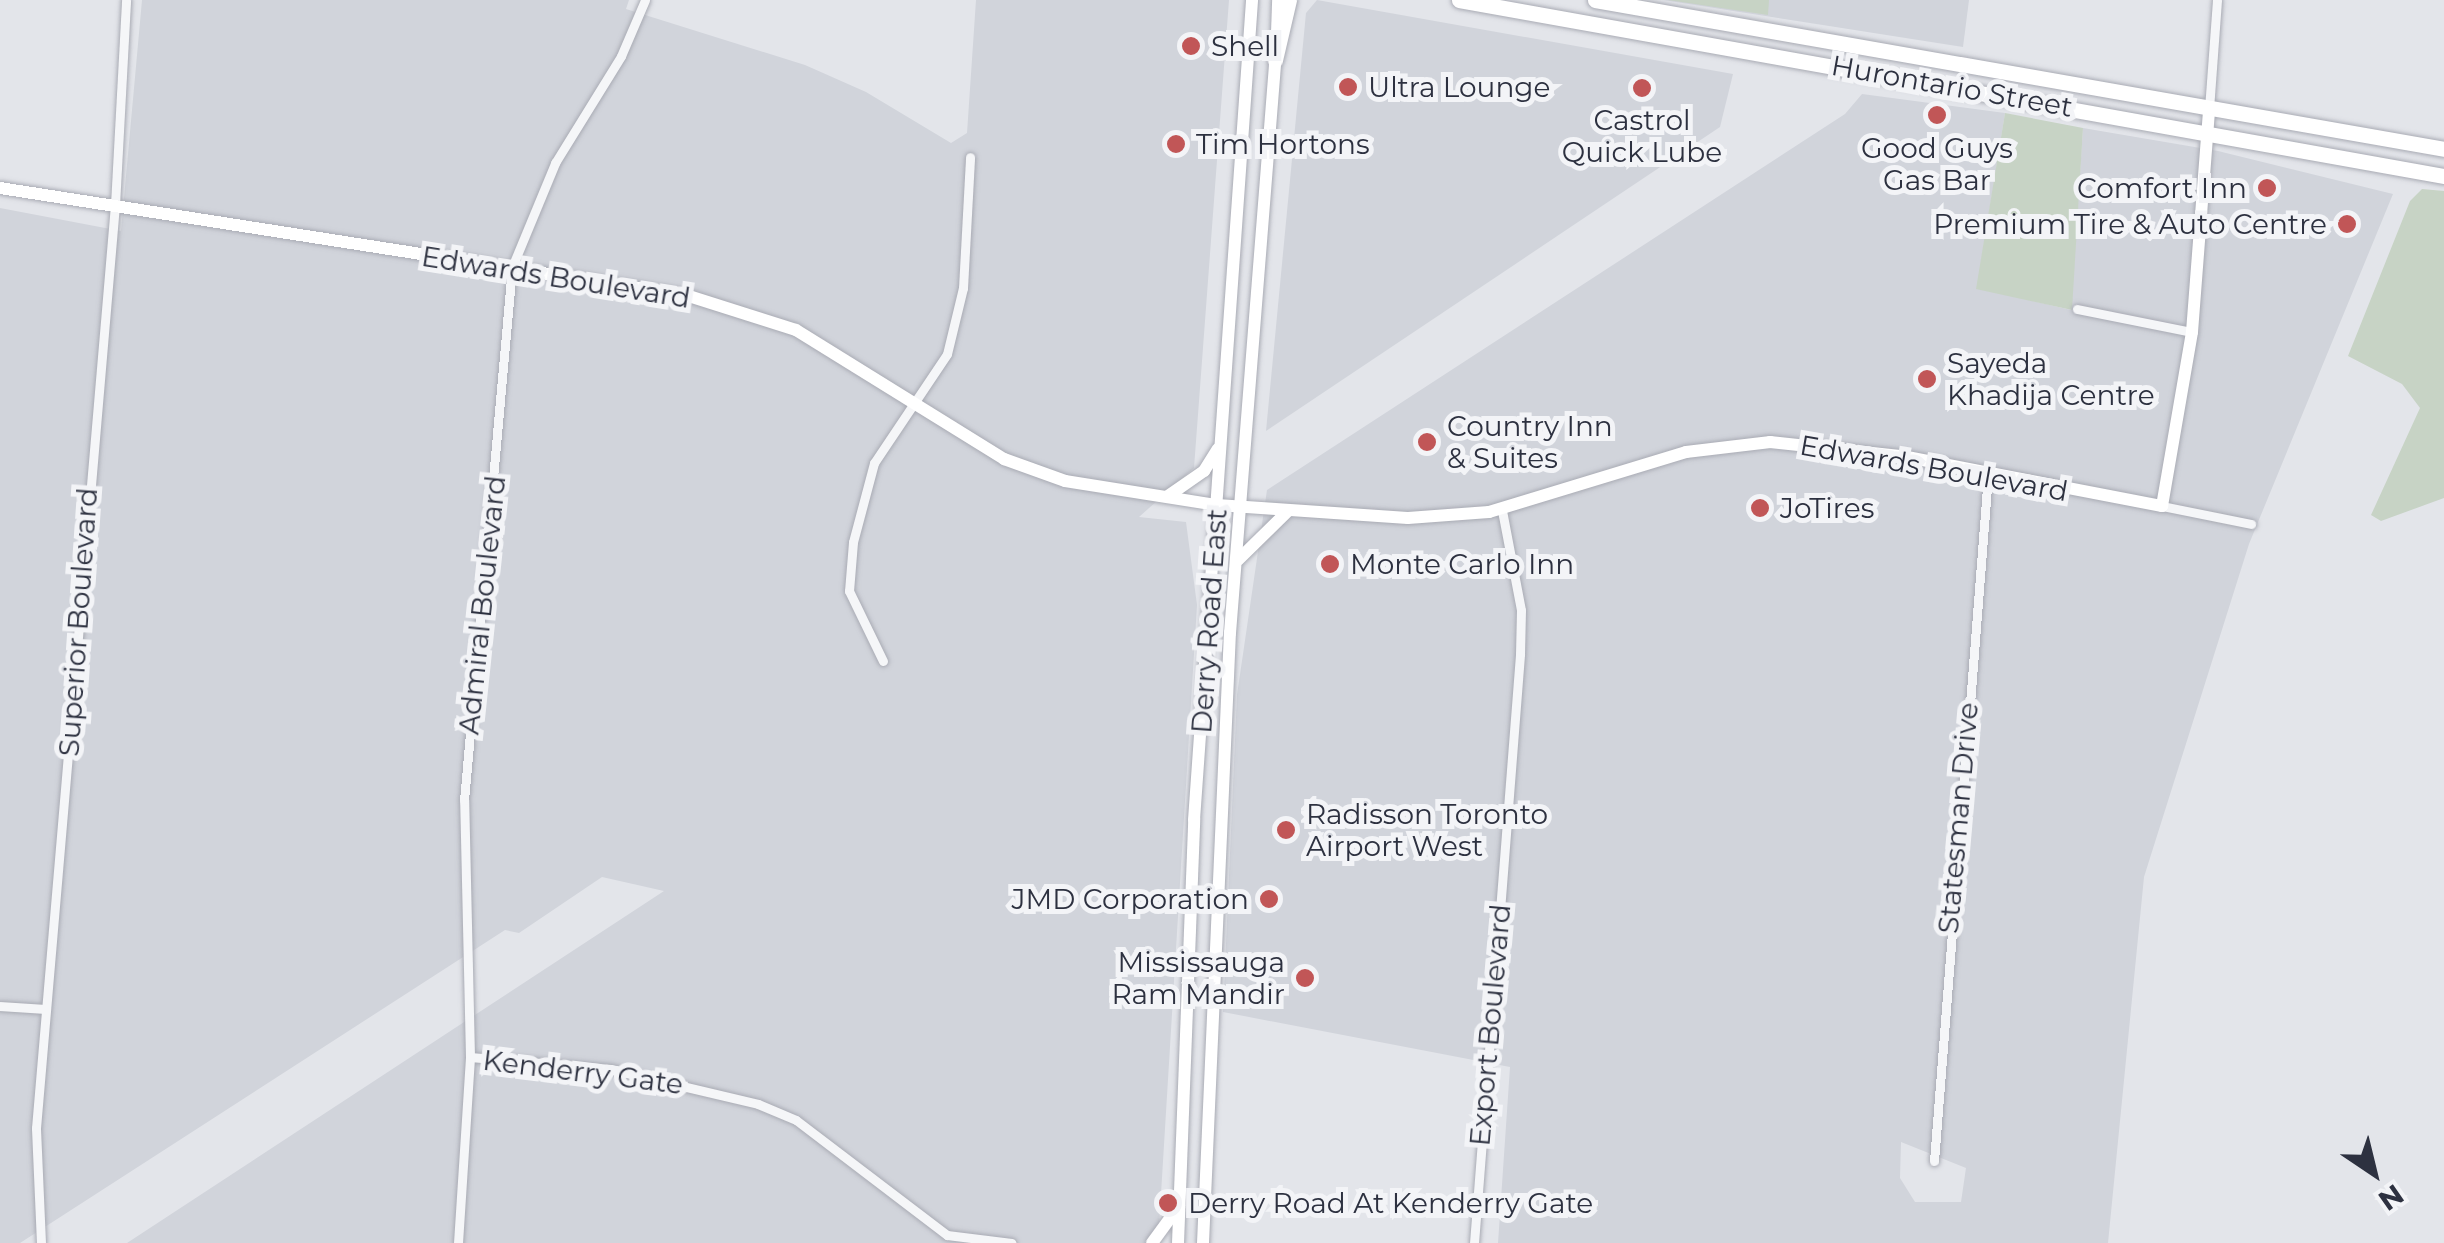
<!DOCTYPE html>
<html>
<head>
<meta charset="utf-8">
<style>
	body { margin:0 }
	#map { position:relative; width:2444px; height:1243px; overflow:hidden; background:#e3e5ea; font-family:Montserrat,sans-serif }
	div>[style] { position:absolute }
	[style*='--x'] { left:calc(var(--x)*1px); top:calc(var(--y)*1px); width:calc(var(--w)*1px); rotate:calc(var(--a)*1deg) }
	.built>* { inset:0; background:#d1d4db }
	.green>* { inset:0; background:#c7d3c5 }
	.roads { filter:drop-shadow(0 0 2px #a9abb4) drop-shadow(0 0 2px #a9abb4) }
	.street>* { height:9px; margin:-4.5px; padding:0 4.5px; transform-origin:4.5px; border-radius:4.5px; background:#f5f6f8 }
	.secondary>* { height:12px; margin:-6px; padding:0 6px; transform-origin:6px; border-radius:6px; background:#fff }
	.primary>* { height:15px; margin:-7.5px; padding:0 7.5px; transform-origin:7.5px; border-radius:7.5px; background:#fff }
	.dots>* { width:28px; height:28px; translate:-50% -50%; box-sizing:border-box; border:5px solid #f3f4f7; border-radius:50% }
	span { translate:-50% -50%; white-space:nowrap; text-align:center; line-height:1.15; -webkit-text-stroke:10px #f3f4f7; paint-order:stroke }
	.poi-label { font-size:28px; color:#2d3140 }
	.left { translate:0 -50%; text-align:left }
	.right { translate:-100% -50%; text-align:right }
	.street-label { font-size:28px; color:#2d3140 }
	.north { position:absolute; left:2324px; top:1123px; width:100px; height:100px; -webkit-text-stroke:8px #f3f4f7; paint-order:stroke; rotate:145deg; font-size:28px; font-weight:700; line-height:40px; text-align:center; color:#2d3140 }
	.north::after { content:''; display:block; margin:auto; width:35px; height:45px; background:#2d3140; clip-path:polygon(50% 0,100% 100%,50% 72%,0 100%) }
</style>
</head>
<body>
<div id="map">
	<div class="built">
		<i style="clip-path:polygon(142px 0,629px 0,626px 9px,805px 65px,866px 92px,951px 143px,967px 133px,976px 0,1229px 0,1194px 468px,1139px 517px,1186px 522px,1197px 605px,1158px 1243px,127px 1243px,664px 891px,602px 877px,519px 933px,505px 930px,20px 1243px,0 1243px,0 208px,121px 231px)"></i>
		<i style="clip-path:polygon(1317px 0,1733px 74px,1720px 127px,1266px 431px,1306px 13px)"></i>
		<i style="clip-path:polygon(1663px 0,1969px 0,1963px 47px)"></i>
		<i style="clip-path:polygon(evenodd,1862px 94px,2005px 113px,1977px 288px,2071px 310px,2083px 128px,2218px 151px,2393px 194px,2249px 544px,2144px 877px,2108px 1243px,1498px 1243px,1510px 1067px,1223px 1012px,1237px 695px,1267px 490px,1845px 114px,1862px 94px,1901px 1142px,1966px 1168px,1961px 1202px,1915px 1202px,1900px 1178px,1901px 1142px)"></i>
	</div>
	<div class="green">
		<i style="clip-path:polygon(1668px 0,1769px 0,1768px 15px)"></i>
		<i style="clip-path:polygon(2005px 113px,2083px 128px,2072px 310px,1976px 289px)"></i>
		<i style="clip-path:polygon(2422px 189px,2444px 191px,2444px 498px,2381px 521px,2371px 515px,2420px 408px,2402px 384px,2348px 356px,2410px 201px)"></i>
	</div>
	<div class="roads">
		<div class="street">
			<i style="--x:2209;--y:109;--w:109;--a:-85.8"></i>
			<i style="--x:2077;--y:309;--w:117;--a:11.3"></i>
			<i style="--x:2162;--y:506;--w:91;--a:11.4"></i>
			<i style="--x:883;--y:661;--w:78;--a:-115.9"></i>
			<i style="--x:849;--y:591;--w:49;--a:-85.3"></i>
			<i style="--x:853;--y:542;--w:82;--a:-75.1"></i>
			<i style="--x:874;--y:463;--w:131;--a:-56.2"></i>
			<i style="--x:947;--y:354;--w:68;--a:-76.4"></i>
			<i style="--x:963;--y:288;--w:131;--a:-86.9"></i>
			<i style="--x:0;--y:1006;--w:45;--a:3.8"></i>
			<i style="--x:470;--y:1057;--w:141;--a:4.9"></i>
			<i style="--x:610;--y:1069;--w:152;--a:13.3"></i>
			<i style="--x:758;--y:1104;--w:41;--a:22.8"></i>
			<i style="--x:796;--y:1120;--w:190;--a:37.3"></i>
			<i style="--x:947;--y:1235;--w:65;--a:7"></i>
			<i style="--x:1934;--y:1161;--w:688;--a:-85.5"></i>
			<i style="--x:41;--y:1243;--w:115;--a:-92.5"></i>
			<i style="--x:36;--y:1128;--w:926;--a:-85.11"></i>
			<i style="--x:115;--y:205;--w:205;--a:-86.9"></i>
			<i style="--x:458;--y:1243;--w:186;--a:-86.3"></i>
			<i style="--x:470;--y:1057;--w:257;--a:-91.3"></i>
			<i style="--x:464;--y:800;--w:535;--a:-84.85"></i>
			<i style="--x:512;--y:267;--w:113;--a:-67.5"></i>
			<i style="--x:555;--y:163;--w:126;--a:-58.3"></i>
			<i style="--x:621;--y:56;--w:61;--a:-66.8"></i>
			<i style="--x:1474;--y:1243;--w:591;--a:-85.53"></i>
			<i style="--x:1520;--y:654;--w:44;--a:-88.7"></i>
			<i style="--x:1521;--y:610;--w:102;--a:-100.8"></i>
		</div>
		<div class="secondary">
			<i style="--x:1277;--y:33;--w:33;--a:-88"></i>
			<i style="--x:0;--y:188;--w:697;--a:8.91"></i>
			<i style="--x:689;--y:296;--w:112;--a:17.6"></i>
			<i style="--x:796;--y:330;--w:245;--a:31.8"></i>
			<i style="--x:1004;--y:459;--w:65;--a:19.8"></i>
			<i style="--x:1065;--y:481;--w:154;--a:9"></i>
			<i style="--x:1217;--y:505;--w:191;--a:3.9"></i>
			<i style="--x:1408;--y:518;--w:81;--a:-4.2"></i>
			<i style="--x:1489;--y:512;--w:206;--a:-16.9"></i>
			<i style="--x:1686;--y:452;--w:85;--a:-6.8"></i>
			<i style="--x:1770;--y:442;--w:133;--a:6.1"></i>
			<i style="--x:1902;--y:456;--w:265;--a:10.9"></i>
			<i style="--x:2162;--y:506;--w:177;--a:-80.2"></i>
			<i style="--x:2192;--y:332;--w:224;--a:-85.6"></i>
			<i style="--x:1168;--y:496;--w:44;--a:-34.8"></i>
			<i style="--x:1204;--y:471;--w:26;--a:-58"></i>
			<i style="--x:1238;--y:560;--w:71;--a:-44.4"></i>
			<i style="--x:1152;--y:1243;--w:46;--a:-53.9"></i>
			<i style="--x:1178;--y:1243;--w:423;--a:-87.8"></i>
			<i style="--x:1194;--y:820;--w:822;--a:-85.95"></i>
			<i style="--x:1203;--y:1243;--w:611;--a:-87.47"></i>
			<i style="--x:1230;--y:633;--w:582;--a:-85.47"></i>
		</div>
		<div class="primary">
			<i style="--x:1459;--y:0;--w:1001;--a:10.13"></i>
			<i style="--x:1595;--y:0;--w:862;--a:9.95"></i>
			<i style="--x:1275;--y:60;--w:62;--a:-76.9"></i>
		</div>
	</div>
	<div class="dots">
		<i style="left:1191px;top:46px;background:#c15657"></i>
		<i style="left:1348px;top:87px;background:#c15657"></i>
		<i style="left:1642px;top:88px;background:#c15657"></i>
		<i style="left:1937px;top:115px;background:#c15657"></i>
		<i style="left:1176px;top:144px;background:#c15657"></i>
		<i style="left:2267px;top:188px;background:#c15657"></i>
		<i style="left:2347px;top:224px;background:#c15657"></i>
		<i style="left:1927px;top:379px;background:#c15657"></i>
		<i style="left:1427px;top:442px;background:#c15657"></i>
		<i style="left:1760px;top:508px;background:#c15657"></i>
		<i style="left:1330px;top:564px;background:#c15657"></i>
		<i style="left:1286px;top:830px;background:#c15657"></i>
		<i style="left:1269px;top:899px;background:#c15657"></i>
		<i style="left:1305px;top:978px;background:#c15657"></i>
		<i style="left:1168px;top:1203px;background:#c15657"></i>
	</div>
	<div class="poi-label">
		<span class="left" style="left:1211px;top:46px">Shell</span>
		<span class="left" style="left:1368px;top:87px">Ultra Lounge</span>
		<span style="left:1642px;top:136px">Castrol<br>Quick Lube</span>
		<span class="left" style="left:1196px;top:144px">Tim Hortons</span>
		<span style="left:1937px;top:164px">Good Guys<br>Gas Bar</span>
		<span class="right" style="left:2247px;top:188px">Comfort Inn</span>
		<span class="right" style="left:2327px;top:224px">Premium Tire &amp; Auto Centre</span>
		<span class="left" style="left:1947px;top:379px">Sayeda<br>Khadija Centre</span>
		<span class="left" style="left:1447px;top:442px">Country Inn<br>&amp; Suites</span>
		<span class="left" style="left:1780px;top:508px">JoTires</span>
		<span class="left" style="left:1350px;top:564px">Monte Carlo Inn</span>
		<span class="left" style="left:1306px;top:830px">Radisson Toronto<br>Airport West</span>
		<span class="right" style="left:1249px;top:899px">JMD Corporation</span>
		<span class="right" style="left:1285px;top:978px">Mississauga<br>Ram Mandir</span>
		<span class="left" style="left:1188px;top:1203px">Derry Road At Kenderry Gate</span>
	</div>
	<div class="street-label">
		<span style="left:1952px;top:86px;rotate:10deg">Hurontario Street</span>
		<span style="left:556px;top:277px;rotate:9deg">Edwards Boulevard</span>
		<span style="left:1934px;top:468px;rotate:10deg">Edwards Boulevard</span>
		<span style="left:482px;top:605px;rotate:-84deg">Admiral Boulevard</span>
		<span style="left:1209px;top:621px;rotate:-86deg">Derry Road East</span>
		<span style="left:78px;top:622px;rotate:-86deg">Superior Boulevard</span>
		<span style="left:1958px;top:818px;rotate:-85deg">Statesman Drive</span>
		<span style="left:1490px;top:1025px;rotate:-85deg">Export Boulevard</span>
		<span style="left:583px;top:1072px;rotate:7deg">Kenderry Gate</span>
	</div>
	<div class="north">N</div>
</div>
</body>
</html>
